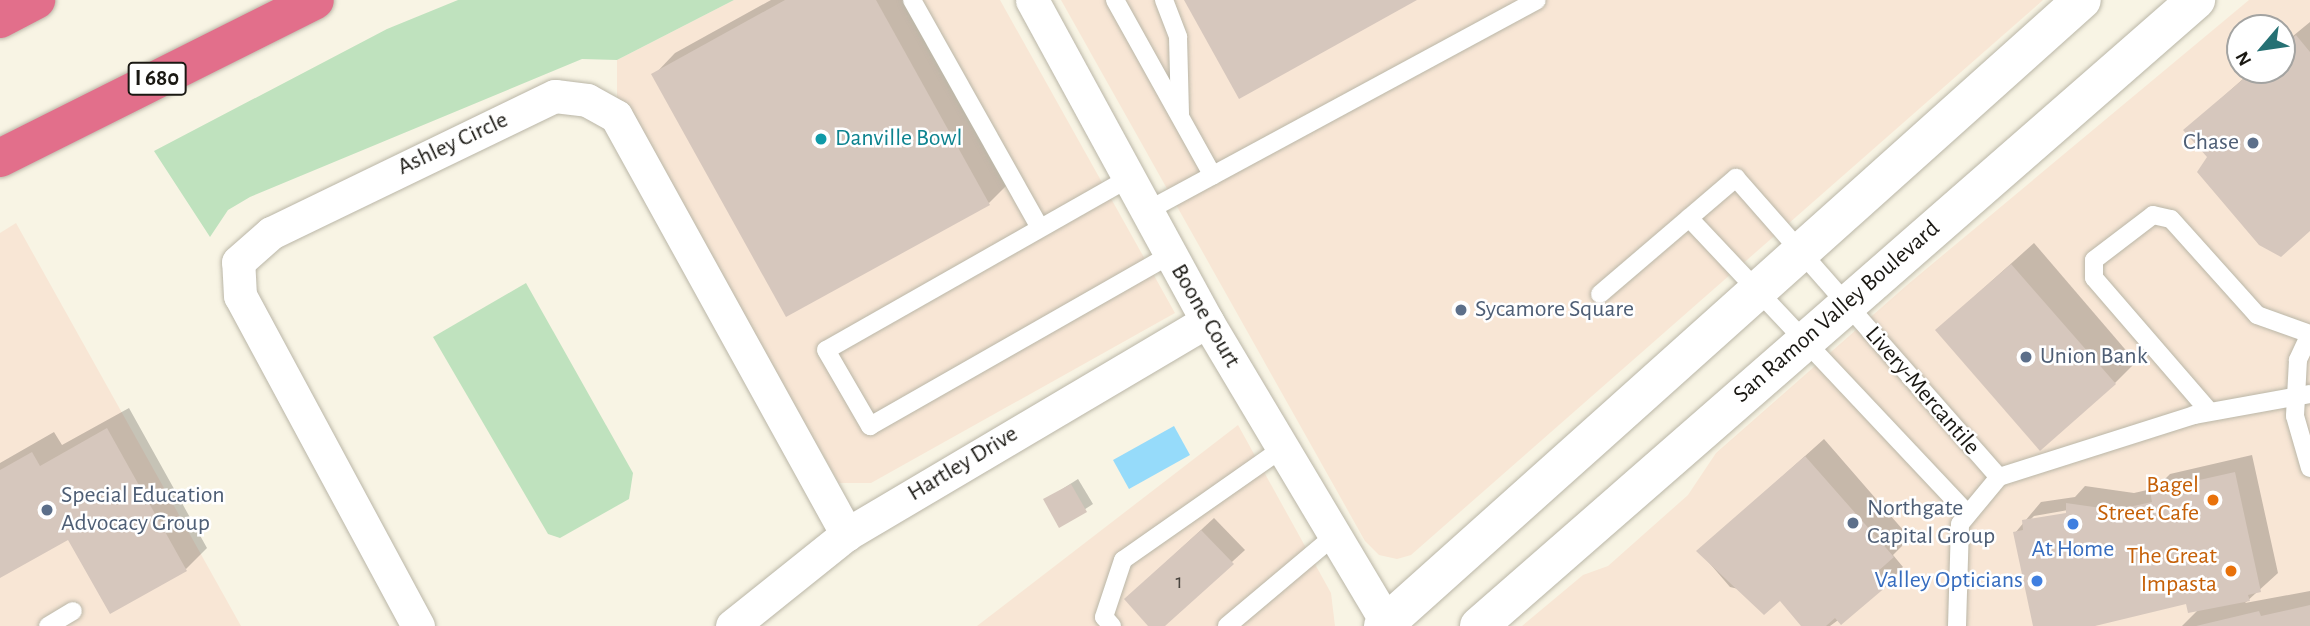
<!DOCTYPE html>
<html>
<head>
<meta charset="utf-8">
<style>
	body { margin:0 }
	#map { position:relative; width:2310px; height:626px; overflow:hidden; background:#f8f4e4; font-family:"Alegreya Sans",sans-serif }
	div>[style] { position:absolute }
	[style*='--x'] { left:calc(var(--x)*1px); top:calc(var(--y)*1px); width:calc(var(--w)*1px); rotate:calc(var(--a)*1deg) }
	.commercial>* { inset:0; background:#f8e6d5 }
	.green>* { inset:0; background:#bfe2be }
	.water>* { inset:0; background:#96dbfa }
	.shadow>* { inset:0; background:#0003 }
	.building>* { inset:0; background:#d6c7bd }
	.roads { filter:drop-shadow(0 0 2px #bab6a7) drop-shadow(0 0 2px #bab6a7) }
	.lane>* { height:18px; margin:-9px; padding:0 9px; transform-origin:9px; border-radius:9px; background:#fff }
	.street>* { height:33px; margin:-16.5px; padding:0 16.5px; transform-origin:16.5px; border-radius:16.5px; background:#fff }
	.secondary>* { height:38px; margin:-19px; padding:0 19px; transform-origin:19px; border-radius:19px; background:#fff }
	.highway>* { height:38px; margin:-19px; padding:0 19px; transform-origin:19px; border-radius:19px; background:#e26f8b }
	.dots>* { width:19px; height:19px; translate:-50% -50%; box-sizing:border-box; border:4px solid #fff; border-radius:50% }
	span { translate:-50% -50%; white-space:nowrap; text-align:center; line-height:1.15; -webkit-text-stroke:5px #fff; paint-order:stroke }
	.number-label { font-size:21px; color:#49443e }
	.number-label span { -webkit-text-stroke-width:0 }
	.shield-label span { padding:2px 5px; background:#fff; border:2px solid; border-radius:5px; -webkit-text-stroke-width:0 }
	.shield-label { font-size:23px; color:#1a1813; font-weight:700 }
	.culture-label { font-size:24px; color:#0d838f }
	.left { translate:0 -50%; text-align:left }
	.service-label { font-size:24px; color:#4e5e75 }
	.right { translate:-100% -50%; text-align:right }
	.street-label { font-size:24px; color:#1a1813 }
	.food-label { font-size:24px; color:#c56008 }
	.shop-label { font-size:24px; color:#366cbe }
	.north { position:absolute; left:2226px; top:14px; width:70px; height:70px; box-sizing:border-box; background:#fff; border:2px solid #a3a3a1; border-radius:50%; rotate:241deg; font-size:19px; font-weight:700; line-height:28px; text-align:center; color:#1a1813 }
	.north::after { content:''; display:block; margin:auto; width:24px; height:32px; background:#267174; clip-path:polygon(50% 0,100% 100%,50% 72%,0 100%) }
</style>
</head>
<body>
<div id="map">
	<div class="commercial">
		<i style="clip-path:polygon(734px 0,1000px 0,1175px 313px,871px 483px,839px 483px,617px 97px,617px 60px)"></i>
		<i style="clip-path:polygon(1061px 0,2043px 0,1411px 555px,1397px 559px,1379px 555px,1365px 541px)"></i>
		<i style="clip-path:polygon(evenodd,2249px 0,2310px 0,2310px 626px,1522px 626px,1583px 575px,1608px 566px,1688px 495px,1716px 453px,1907px 285px,2249px 0,2240px 28px,2282px 28px,2282px 70px,2240px 70px,2240px 28px)"></i>
		<i style="clip-path:polygon(16px 223px,241px 626px,0 626px,0 233px)"></i>
		<i style="clip-path:polygon(1238px 425px,1331px 593px,1335px 626px,977px 626px)"></i>
	</div>
	<div class="green">
		<i style="clip-path:polygon(458px 0,734px 0,617px 60px,582px 59px,250px 197px,228px 210px,210px 237px,154px 151px,387px 29px)"></i>
		<i style="clip-path:polygon(526px 283px,633px 473px,629px 499px,560px 538px,548px 534px,433px 337px)"></i>
	</div>
	<div class="water">
		<i style="clip-path:polygon(1174px 426px,1190px 455px,1129px 489px,1113px 460px)"></i>
	</div>
	<div class="shadow">
		<i style="clip-path:polygon(771px 0,909px 0,1010px 182px,989px 203px,654px 75px,675px 53px)"></i>
		<i style="clip-path:polygon(2310px 22px,2310px 229px,2209px 156px,2186px 130px,2253px 70px,2282px 70px,2282px 45px)"></i>
		<i style="clip-path:polygon(2034px 243px,2136px 362px,2115px 383px,1937px 330px)"></i>
		<i style="clip-path:polygon(129px 408px,207px 548px,186px 569px,69px 537px,0 576px,0 463px,54px 432px,62px 445px)"></i>
		<i style="clip-path:polygon(1824px 439px,1910px 538px,1893px 555px,1903px 567px,1886px 585px,1830px 626px,1803px 626px,1780px 599px,1730px 587px,1699px 551px)"></i>
		<i style="clip-path:polygon(evenodd,2252px 455px,2278px 573px,2245px 603px,2310px 591px,2310px 626px,2182px 626px,2199px 609px,2187px 601px,2084px 626px,2035px 626px,2015px 533px,2041px 502px,2075px 497px,2085px 486px,2134px 493px,2156px 488px,2170px 474px,2252px 455px,2074px 509px,2075px 513px,2030px 520px,2034px 516px,2074px 509px)"></i>
		<i style="clip-path:polygon(1078px 479px,1093px 504px,1059px 526px,1045px 500px)"></i>
		<i style="clip-path:polygon(1214px 518px,1245px 550px,1162px 626px,1151px 626px,1139px 587px)"></i>
	</div>
	<div class="building">
		<i style="clip-path:polygon(785px 0,876px 0,990px 205px,786px 317px,651px 74px)"></i>
		<i style="clip-path:polygon(1184px 0,1417px 0,1239px 99px)"></i>
		<i style="clip-path:polygon(2296px 35px,2310px 52px,2310px 231px,2281px 257px,2259px 245px,2197px 172px,2207px 157px,2183px 130px,2254px 70px,2282px 70px,2282px 47px)"></i>
		<i style="clip-path:polygon(2011px 264px,2116px 384px,2040px 451px,1935px 330px)"></i>
		<i style="clip-path:polygon(107px 428px,187px 571px,110px 614px,68px 540px,0 578px,0 470px,32px 452px,40px 466px)"></i>
		<i style="clip-path:polygon(1805px 456px,1894px 557px,1876px 573px,1887px 586px,1841px 625px,1835px 618px,1826px 626px,1801px 626px,1780px 601px,1764px 615px,1696px 551px)"></i>
		<i style="clip-path:polygon(2235px 472px,2261px 592px,2248px 595px,2250px 601px,2188px 613px,2186px 604px,2095px 626px,2033px 626px,2013px 532px,2023px 530px,2022px 520px,2066px 513px,2066px 503px,2115px 510px,2152px 502px,2150px 491px)"></i>
		<i style="clip-path:polygon(1071px 484px,1087px 512px,1059px 528px,1043px 499px)"></i>
		<i style="clip-path:polygon(1201px 530px,1234px 564px,1165px 626px,1148px 626px,1124px 599px)"></i>
		<i style="clip-path:polygon(2310px 605px,2310px 626px,2196px 626px,2259px 611px,2261px 616px)"></i>
	</div>
	<div class="roads">
		<div class="lane">
			<i style="--x:912;--y:0;--w:261;--a:60.7"></i>
			<i style="--x:1115;--y:0;--w:201;--a:60.9"></i>
			<i style="--x:1164;--y:0;--w:40;--a:69"></i>
			<i style="--x:1178;--y:37;--w:77;--a:88.5"></i>
			<i style="--x:1129;--y:178;--w:348;--a:150.4"></i>
			<i style="--x:826;--y:350;--w:88;--a:59.9"></i>
			<i style="--x:870;--y:426;--w:347;--a:-29.7"></i>
			<i style="--x:1147;--y:211;--w:443;--a:-28.4"></i>
			<i style="--x:1689;--y:218;--w:403;--a:46.7"></i>
			<i style="--x:1600;--y:294;--w:179;--a:-40.5"></i>
			<i style="--x:1736;--y:178;--w:398;--a:48.7"></i>
			<i style="--x:2310;--y:334;--w:29;--a:115"></i>
			<i style="--x:2298;--y:360;--w:56;--a:93.1"></i>
			<i style="--x:2295;--y:416;--w:54;--a:73.9"></i>
			<i style="--x:2209;--y:411;--w:176;--a:-130.8"></i>
			<i style="--x:2094;--y:278;--w:18;--a:-90"></i>
			<i style="--x:2094;--y:260;--w:74;--a:-37.3"></i>
			<i style="--x:2153;--y:215;--w:18;--a:13"></i>
			<i style="--x:2171;--y:219;--w:129;--a:48.1"></i>
			<i style="--x:2257;--y:315;--w:56;--a:19.7"></i>
			<i style="--x:48;--y:626;--w:29;--a:-31"></i>
			<i style="--x:1112;--y:626;--w:12;--a:-132"></i>
			<i style="--x:1104;--y:617;--w:60;--a:-71.6"></i>
			<i style="--x:1123;--y:560;--w:195;--a:-35"></i>
			<i style="--x:1227;--y:626;--w:140;--a:-40.1"></i>
			<i style="--x:1957;--y:626;--w:102;--a:-88.3"></i>
			<i style="--x:1960;--y:524;--w:61;--a:-50.3"></i>
			<i style="--x:1999;--y:477;--w:205;--a:-17.6"></i>
			<i style="--x:2194;--y:415;--w:118;--a:-10.3"></i>
		</div>
		<div class="street">
			<i style="--x:1032;--y:0;--w:366;--a:61.4"></i>
			<i style="--x:1207;--y:321;--w:355;--a:59.2"></i>
			<i style="--x:418;--y:626;--w:375;--a:-118.3"></i>
			<i style="--x:240;--y:296;--w:34;--a:-93"></i>
			<i style="--x:238;--y:262;--w:44;--a:-41.3"></i>
			<i style="--x:271;--y:233;--w:315;--a:-25.8"></i>
			<i style="--x:555;--y:96;--w:32;--a:7"></i>
			<i style="--x:587;--y:100;--w:33;--a:29"></i>
			<i style="--x:616;--y:116;--w:478;--a:61.1"></i>
			<i style="--x:732;--y:626;--w:147;--a:-38.7"></i>
			<i style="--x:847;--y:534;--w:418;--a:-30.6"></i>
		</div>
		<div class="secondary">
			<i style="--x:1383;--y:626;--w:938;--a:-41.85"></i>
			<i style="--x:1479;--y:626;--w:952;--a:-41.12"></i>
		</div>
		<div class="highway">
			<i style="--x:0;--y:19;--w:41;--a:-27.8"></i>
			<i style="--x:0;--y:158;--w:352;--a:-26.6"></i>
		</div>
	</div>
	<div class="dots">
		<i style="left:821px;top:139px;background:#0f9aa8"></i>
		<i style="left:2253px;top:143px;background:#5c6f8a"></i>
		<i style="left:1461px;top:310px;background:#5c6f8a"></i>
		<i style="left:2026px;top:357px;background:#5c6f8a"></i>
		<i style="left:2213px;top:500px;background:#e8710a"></i>
		<i style="left:47px;top:510px;background:#5c6f8a"></i>
		<i style="left:1853px;top:523px;background:#5c6f8a"></i>
		<i style="left:2073px;top:524px;background:#3f7fe0"></i>
		<i style="left:2231px;top:571px;background:#e8710a"></i>
		<i style="left:2037px;top:581px;background:#3f7fe0"></i>
	</div>
	<div class="number-label">
		<span style="left:1179px;top:582px">1</span>
	</div>
	<div class="shield-label">
		<span style="left:157px;top:79px">I 680</span>
	</div>
	<div class="culture-label">
		<span class="left" style="left:835px;top:139px">Danville Bowl</span>
	</div>
	<div class="service-label">
		<span class="right" style="left:2239px;top:143px">Chase</span>
		<span class="left" style="left:1475px;top:310px">Sycamore Square</span>
		<span class="left" style="left:2040px;top:357px">Union Bank</span>
		<span class="left" style="left:61px;top:510px">Special Education<br>Advocacy Group</span>
		<span class="left" style="left:1867px;top:523px">Northgate<br>Capital Group</span>
	</div>
	<div class="street-label">
		<span style="left:453px;top:144px;rotate:-25deg">Ashley Circle</span>
		<span style="left:1837px;top:312px;rotate:-41deg">San Ramon Valley Boulevard</span>
		<span style="left:1205px;top:316px;rotate:60deg">Boone Court</span>
		<span style="left:1922px;top:391px;rotate:49deg">Livery-Mercantile</span>
		<span style="left:963px;top:464px;rotate:-31deg">Hartley Drive</span>
	</div>
	<div class="food-label">
		<span class="right" style="left:2199px;top:500px">Bagel<br>Street Cafe</span>
		<span class="right" style="left:2217px;top:571px">The Great<br>Impasta</span>
	</div>
	<div class="shop-label">
		<span style="left:2073px;top:550px">At Home</span>
		<span class="right" style="left:2023px;top:581px">Valley Opticians</span>
	</div>
	<div class="north">N</div>
</div>
</body>
</html>
